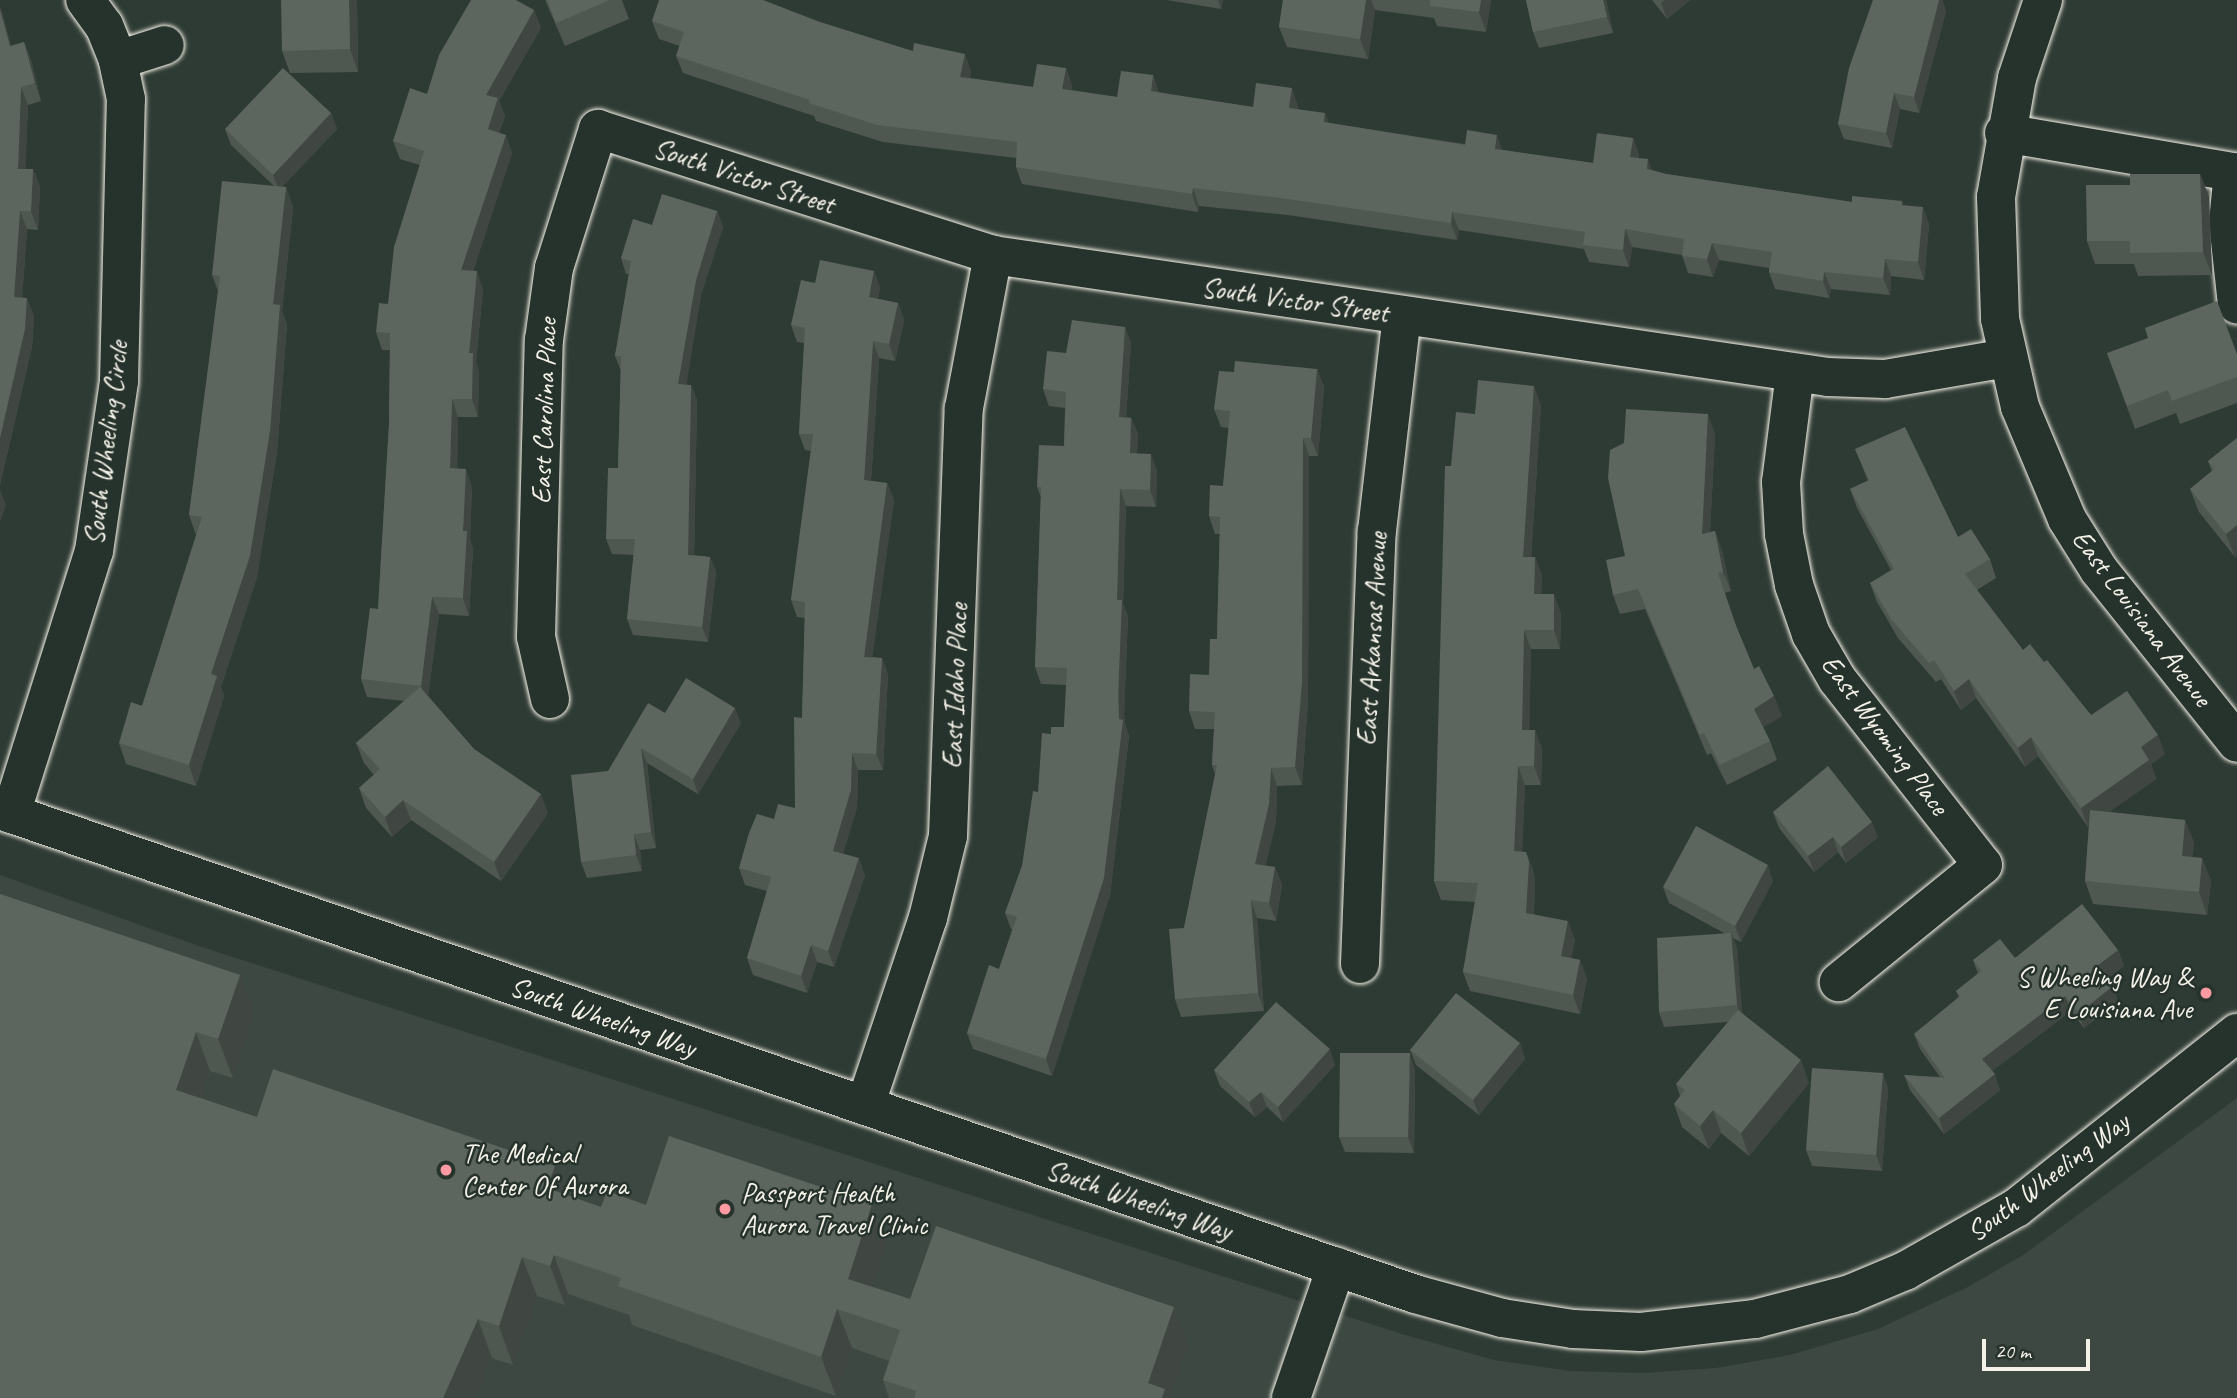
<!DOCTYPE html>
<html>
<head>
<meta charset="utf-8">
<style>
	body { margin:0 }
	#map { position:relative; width:2237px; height:1398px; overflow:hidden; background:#2e3b34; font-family:Caveat,sans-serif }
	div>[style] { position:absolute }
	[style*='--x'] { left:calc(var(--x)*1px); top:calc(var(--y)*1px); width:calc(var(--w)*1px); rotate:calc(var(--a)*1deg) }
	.built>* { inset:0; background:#3c4841 }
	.roads { filter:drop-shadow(0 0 2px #f4f1e8) drop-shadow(0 0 2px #f4f1e8) }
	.street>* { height:38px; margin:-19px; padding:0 19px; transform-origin:19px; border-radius:19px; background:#26332d }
	.secondary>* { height:38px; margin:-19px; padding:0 19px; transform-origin:19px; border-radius:19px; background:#26332d }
	.wall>* { inset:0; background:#4f5751 }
	.shaded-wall>* { inset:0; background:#404742 }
	.building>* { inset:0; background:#5c655e }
	.dots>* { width:19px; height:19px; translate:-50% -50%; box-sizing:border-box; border:4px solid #26332d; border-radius:50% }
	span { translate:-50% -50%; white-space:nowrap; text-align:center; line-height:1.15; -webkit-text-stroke:5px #26332d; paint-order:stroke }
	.street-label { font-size:28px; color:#f4f1e8 }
	.poi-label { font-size:28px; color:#f4f1e8 }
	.right { translate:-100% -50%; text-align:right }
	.left { translate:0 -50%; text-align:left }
	.scale { position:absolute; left:1982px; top:1339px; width:108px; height:32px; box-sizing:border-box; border:4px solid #f4f1e8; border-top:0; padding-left:9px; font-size:21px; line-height:24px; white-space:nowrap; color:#f4f1e8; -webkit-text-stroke:5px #26332d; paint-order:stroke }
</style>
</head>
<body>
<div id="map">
	<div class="built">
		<i style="clip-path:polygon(0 875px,199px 946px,1402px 1334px,1494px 1360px,1570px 1371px,1642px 1373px,1716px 1368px,1790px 1355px,1878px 1329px,1968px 1287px,2023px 1255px,2237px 1098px,2237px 1398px,0 1398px)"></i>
	</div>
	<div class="roads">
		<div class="street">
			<i style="--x:2043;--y:0;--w:82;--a:108.4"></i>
			<i style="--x:2017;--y:78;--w:121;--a:100"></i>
			<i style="--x:1996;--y:197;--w:122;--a:88.1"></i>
			<i style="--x:2000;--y:319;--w:90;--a:77.2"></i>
			<i style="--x:2020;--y:407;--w:121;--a:67.2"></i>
			<i style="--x:2067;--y:519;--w:60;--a:57.9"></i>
			<i style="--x:2099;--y:570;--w:221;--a:51.4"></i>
			<i style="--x:118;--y:60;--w:49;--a:-17.7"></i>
			<i style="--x:2004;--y:133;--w:232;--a:9.7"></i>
			<i style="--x:2233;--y:172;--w:50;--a:95.7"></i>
			<i style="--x:2228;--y:222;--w:83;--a:83.8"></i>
			<i style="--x:1795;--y:373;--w:110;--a:97.3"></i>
			<i style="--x:1781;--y:482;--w:52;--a:86.7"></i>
			<i style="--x:1784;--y:534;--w:52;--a:78.9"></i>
			<i style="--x:1794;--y:585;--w:52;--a:70.9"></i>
			<i style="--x:1811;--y:634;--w:52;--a:60"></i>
			<i style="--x:1837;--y:679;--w:236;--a:51.9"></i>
			<i style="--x:1983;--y:865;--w:186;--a:140.9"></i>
			<i style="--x:550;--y:699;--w:64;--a:-102.7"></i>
			<i style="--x:536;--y:637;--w:297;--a:-88.5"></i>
			<i style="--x:544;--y:340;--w:73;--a:-82.1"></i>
			<i style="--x:554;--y:268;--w:146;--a:-72.4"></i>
			<i style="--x:598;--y:129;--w:415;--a:17.7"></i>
			<i style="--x:993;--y:255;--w:844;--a:8.31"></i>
			<i style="--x:1828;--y:377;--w:57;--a:2"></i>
			<i style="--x:1885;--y:379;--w:124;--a:-9.8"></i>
			<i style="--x:11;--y:814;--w:276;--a:-72.5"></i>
			<i style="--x:94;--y:551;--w:172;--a:-81.6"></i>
			<i style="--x:119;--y:381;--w:282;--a:-88.6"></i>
			<i style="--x:126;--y:99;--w:40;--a:-102"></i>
			<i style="--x:118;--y:60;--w:37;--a:-112"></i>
			<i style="--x:104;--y:26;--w:32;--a:-126"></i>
			<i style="--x:1360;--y:964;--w:433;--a:-87.8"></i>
			<i style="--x:1377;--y:531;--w:216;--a:-83.4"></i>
			<i style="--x:865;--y:1106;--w:198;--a:-71.5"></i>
			<i style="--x:928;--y:918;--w:84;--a:-76.3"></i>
			<i style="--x:948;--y:836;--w:428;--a:-87.9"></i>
			<i style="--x:964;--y:408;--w:156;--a:-79.3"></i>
			<i style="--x:1291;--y:1398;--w:139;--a:-71"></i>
		</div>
		<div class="secondary">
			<i style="--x:0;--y:810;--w:1495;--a:18.88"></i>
			<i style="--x:1415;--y:1294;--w:90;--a:15.4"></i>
			<i style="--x:1502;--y:1318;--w:72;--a:8.8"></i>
			<i style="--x:1573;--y:1329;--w:68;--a:2.5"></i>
			<i style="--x:1641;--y:1332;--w:115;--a:-6.5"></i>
			<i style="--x:1755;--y:1319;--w:98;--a:-14.7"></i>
			<i style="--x:1850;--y:1294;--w:60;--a:-22.7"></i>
			<i style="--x:1905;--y:1271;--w:128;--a:-29.6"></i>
			<i style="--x:2016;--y:1208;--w:282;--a:-38.4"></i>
		</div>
	</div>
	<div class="wall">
		<i style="clip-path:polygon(357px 0,358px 72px,290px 73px,282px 51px)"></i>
		<i style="clip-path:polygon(545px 0,622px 0,629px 19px,565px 46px)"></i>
		<i style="clip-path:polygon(1167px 0,1223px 0,1221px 9px)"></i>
		<i style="clip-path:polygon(1283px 0,1491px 0,1486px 32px,1437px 26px,1434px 18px,1375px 10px,1368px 59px,1287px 47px,1279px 27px)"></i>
		<i style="clip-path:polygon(1526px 0,1606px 0,1613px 33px,1539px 48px,1533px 32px)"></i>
		<i style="clip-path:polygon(1652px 0,1690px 0,1667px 19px)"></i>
		<i style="clip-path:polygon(1873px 0,1942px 0,1946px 11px,1919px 113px,1900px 109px,1892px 148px,1844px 139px,1838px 124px)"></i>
		<i style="clip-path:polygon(0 7px,11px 46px,24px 42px,31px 60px,41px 101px,28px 105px,25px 169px,33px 169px,40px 187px,38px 230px,27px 229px,22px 297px,34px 316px,32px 347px,0 485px)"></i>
		<i style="clip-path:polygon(534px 10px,541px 28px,499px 101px,505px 116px,499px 133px,512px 153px,473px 271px,483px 289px,476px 362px,479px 371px,478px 417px,458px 417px,457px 469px,472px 487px,470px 539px,473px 549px,469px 616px,439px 614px,428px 696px,474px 749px,548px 813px,501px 881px,411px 820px,392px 837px,366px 808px,359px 788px,374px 775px,364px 763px,356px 743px,404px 701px,367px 697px,361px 679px,378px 609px,389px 424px,390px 350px,382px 350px,376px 332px,388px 304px,420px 165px,400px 159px,393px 141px,427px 94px)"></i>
		<i style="clip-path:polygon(652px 21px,820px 22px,971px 71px,970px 78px,1033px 87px,1066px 68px,1072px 86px,1071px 90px,1117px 97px,1153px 75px,1159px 93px,1253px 107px,1298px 106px,1298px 109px,1329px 123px,1503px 150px,1593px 163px,1633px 138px,1639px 155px,1638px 158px,1652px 170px,1666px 174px,1852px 202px,1902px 201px,1903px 205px,1929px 224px,1924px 280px,1891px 276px,1890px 295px,1831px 289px,1829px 298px,1775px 289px,1769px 272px,1769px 268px,1719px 260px,1713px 277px,1688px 273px,1682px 255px,1632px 247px,1629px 267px,1589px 262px,1584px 249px,1459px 230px,1457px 240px,1288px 215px,1199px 206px,1198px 212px,1022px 184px,1016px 167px,1016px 158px,883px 142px,816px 121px,814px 116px,683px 73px,676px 56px,680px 46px,659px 39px)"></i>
		<i style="clip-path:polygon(331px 113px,337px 129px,282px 187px,286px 187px,293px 208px,282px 311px,287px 325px,277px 452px,257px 577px,221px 687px,224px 696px,196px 786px,126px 764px,119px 743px,142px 706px,196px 535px,189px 515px,218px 291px,212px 275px,274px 186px,231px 145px,225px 129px)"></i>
		<i style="clip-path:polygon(2200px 174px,2209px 197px,2212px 275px,2138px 276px,2134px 264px,2095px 264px,2087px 241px,2130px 185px)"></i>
		<i style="clip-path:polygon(717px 211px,723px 227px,701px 295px,686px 385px,691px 385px,697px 400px,694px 555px,710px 557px,716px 572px,708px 642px,633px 635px,627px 619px,634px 555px,612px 554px,606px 539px,618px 468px,621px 371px,615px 356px,629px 274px,626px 274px,621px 258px)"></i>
		<i style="clip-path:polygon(815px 283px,880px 287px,878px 299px,898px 303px,904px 320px,895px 361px,879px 358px,871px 481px,887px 483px,894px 500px,872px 657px,882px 658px,888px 675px,883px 770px,858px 770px,857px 807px,843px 854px,865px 875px,834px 967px,817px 962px,807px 993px,753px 975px,747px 958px,767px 891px,745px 885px,739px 868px,774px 819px,795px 808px,802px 718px,805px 618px,797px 617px,791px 600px,811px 451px,805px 450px,799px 434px,804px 343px,797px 342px,791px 325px)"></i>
		<i style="clip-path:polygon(1125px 327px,1131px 343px,1126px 417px,1131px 418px,1138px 434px,1137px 454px,1157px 471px,1156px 507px,1126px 506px,1123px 604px,1128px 617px,1124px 714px,1125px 724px,1129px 736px,1110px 895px,1052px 1076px,973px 1049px,967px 1033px,999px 969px,1012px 930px,1011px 929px,1005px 913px,1022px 866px,1051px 734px,1064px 727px,1066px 685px,1041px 684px,1035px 667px,1041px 497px,1037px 487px,1064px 446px,1065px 408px,1049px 406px,1043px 389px,1066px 353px)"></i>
		<i style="clip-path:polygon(2107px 353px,2237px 354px,2237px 403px,2180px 424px,2176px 413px,2135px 429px)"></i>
		<i style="clip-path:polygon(1317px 369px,1324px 387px,1318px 456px,1309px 456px,1308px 700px,1302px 785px,1277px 786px,1276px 822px,1265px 866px,1275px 867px,1282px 885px,1276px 921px,1257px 918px,1264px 1011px,1181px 1017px,1175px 999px,1184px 928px,1215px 774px,1212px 765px,1214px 729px,1195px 729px,1189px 711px,1209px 675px,1217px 639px,1220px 534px,1215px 534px,1209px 516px,1223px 486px,1229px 428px,1221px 427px,1214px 409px,1234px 372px)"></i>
		<i style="clip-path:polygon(1541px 405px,1531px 557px,1535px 557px,1542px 576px,1541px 594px,1561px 613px,1560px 649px,1531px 649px,1529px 730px,1535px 730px,1542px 749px,1541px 785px,1525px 785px,1522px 852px,1526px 852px,1533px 871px,1535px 881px,1534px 914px,1575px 940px,1571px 958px,1580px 960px,1587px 979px,1580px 1014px,1470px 991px,1463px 972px,1475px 902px,1441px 900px,1434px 881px,1475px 414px)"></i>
		<i style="clip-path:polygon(1715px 434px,1710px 532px,1715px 531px,1722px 551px,1731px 591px,1725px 593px,1737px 628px,1754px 669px,1782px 716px,1763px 727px,1770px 741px,1777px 760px,1727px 785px,1711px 753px,1707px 755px,1645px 609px,1620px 614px,1613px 595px,1625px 556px)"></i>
		<i style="clip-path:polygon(2237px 438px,2235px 557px,2199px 512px,2190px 489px,2212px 472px,2208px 461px)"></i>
		<i style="clip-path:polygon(1855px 449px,1958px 537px,1990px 559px,1996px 578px,1977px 590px,2023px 650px,2044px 662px,2091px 715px,2165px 754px,2151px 764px,2156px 779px,2109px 812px,2185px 820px,2194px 843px,2192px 857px,2202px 858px,2211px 881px,2207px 915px,2093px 904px,2085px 881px,2089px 826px,2088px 827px,2038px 756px,2025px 767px,1976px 698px,1961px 710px,1941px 679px,1936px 682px,1898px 638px,1877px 602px,1870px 583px,1891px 570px,1857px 508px,1850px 489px,1868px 481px)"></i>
		<i style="clip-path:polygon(665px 713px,741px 723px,698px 794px,647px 763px,656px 848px,640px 850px,642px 871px,587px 878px,581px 862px,608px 771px)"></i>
		<i style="clip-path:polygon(1773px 812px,1878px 837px,1846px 863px,1838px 852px,1814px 872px,1779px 828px)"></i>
		<i style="clip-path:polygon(1773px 881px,1741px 942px,1733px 938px,1737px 948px,1742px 1013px,1809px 1083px,1749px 1156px,1721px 1133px,1709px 1149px,1682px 1127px,1674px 1104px,1680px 1096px,1676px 1084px,1728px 1022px,1664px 1027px,1659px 1012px,1724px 933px,1669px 903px,1663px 887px)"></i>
		<i style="clip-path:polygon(0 894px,240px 975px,254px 1014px,233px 1078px,210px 1071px,201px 1098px,257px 1117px,566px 1195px,601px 1207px,646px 1205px,872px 1204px,887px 1243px,872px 1287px,910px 1299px,1188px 1346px,1170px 1398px,889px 1398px,883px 1380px,889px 1361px,852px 1348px,836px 1396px,632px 1325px,629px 1315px,568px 1294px,565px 1305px,537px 1296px,513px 1365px,492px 1358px,475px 1398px,0 1398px)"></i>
		<i style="clip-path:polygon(2118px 950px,2124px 966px,2107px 979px,2113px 986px,2118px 1002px,2084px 1028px,2071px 1011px,1992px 1071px,2000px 1090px,1944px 1134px,1910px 1090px,1904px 1075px,1940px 1077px,1920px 1049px,1914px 1034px,1959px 998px,1956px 991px,1978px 974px,1973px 960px)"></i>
		<i style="clip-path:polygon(1520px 1043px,1525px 1059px,1479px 1115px,1416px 1065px,1410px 1050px)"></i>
		<i style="clip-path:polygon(1335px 1065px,1283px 1122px,1267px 1107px,1255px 1117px,1220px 1086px,1214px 1070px)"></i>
		<i style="clip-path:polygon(1415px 1069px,1414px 1153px,1345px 1152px,1339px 1137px)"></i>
		<i style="clip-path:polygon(1883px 1073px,1888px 1089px,1882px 1171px,1812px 1166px,1806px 1150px)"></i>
	</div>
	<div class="shaded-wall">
		<i style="clip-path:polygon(349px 0,357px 0,358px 72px,350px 49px)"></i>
		<i style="clip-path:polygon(1218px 0,1223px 0,1221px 9px)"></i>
		<i style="clip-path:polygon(1366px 0,1371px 0,1375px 10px,1368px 59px,1360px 39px)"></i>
		<i style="clip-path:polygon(1481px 0,1491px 0,1486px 32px,1479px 12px)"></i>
		<i style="clip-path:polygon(1603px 0,1606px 0,1613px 33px,1607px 17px)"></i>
		<i style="clip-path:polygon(1665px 0,1690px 0,1667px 19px,1661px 3px)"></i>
		<i style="clip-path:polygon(1939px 0,1942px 0,1946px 11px,1919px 113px,1914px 97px)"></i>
		<i style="clip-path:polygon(0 7px,3px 15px,16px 64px,10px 46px)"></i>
		<i style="clip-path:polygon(534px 10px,541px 28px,499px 101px,505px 116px,494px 147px,488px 129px,486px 95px)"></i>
		<i style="clip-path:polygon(24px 42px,31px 60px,41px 101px,35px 83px)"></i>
		<i style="clip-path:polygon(965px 54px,971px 71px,966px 94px,960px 77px)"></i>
		<i style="clip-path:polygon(1066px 68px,1072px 86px,1069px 106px,1062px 89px)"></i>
		<i style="clip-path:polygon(1153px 75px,1159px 93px,1151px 91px)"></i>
		<i style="clip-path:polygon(21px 87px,28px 105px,25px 187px,18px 169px)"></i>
		<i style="clip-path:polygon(1292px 88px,1298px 106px,1296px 125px,1289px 108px)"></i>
		<i style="clip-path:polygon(1894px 93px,1900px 109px,1892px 148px,1886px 133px)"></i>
		<i style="clip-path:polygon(331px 113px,337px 129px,279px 190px,273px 175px)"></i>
		<i style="clip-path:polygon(1325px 113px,1332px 130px,1324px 122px)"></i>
		<i style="clip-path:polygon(506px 135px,512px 153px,467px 288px,461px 270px)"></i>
		<i style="clip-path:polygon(1497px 135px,1503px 152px,1495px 149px)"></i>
		<i style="clip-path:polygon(1633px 138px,1639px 155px,1636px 174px,1630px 157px)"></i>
		<i style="clip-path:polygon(1648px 159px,1654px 177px,1647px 169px)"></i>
		<i style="clip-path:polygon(33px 169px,40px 187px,38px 230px,31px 211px)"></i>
		<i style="clip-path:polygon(2200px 174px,2209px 197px,2212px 275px,2203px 252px)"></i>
		<i style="clip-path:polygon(286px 187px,293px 208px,282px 311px,287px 325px,277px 452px,257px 577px,221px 687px,224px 696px,196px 786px,189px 765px,211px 674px,273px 304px)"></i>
		<i style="clip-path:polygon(1193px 188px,1199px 206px,1198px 212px,1192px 194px)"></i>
		<i style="clip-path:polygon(1923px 207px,1929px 224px,1924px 280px,1918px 262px)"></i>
		<i style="clip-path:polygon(20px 211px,27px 229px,21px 315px,14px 297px)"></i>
		<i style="clip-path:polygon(717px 211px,723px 227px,701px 295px,684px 400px,678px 384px,696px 280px)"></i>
		<i style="clip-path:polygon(1452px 212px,1459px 230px,1457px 240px,1451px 223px)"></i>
		<i style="clip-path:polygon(1625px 229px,1632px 247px,1629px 267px,1623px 250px)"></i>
		<i style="clip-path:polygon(1712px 243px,1719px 260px,1713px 277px,1707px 259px)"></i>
		<i style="clip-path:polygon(1885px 259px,1891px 276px,1890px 295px,1883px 278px)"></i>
		<i style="clip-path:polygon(477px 271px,483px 289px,476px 362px,479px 371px,478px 417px,472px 399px,469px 353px)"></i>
		<i style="clip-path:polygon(874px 271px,880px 287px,875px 314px,869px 297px)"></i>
		<i style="clip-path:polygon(1824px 272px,1831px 289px,1829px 298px,1823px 281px)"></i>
		<i style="clip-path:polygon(27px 298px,34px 316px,32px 347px,0 485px,0 438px)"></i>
		<i style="clip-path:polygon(898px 303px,904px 320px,895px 361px,889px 344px)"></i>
		<i style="clip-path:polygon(1125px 327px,1131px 343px,1125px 434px,1119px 417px)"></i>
		<i style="clip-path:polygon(873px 341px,879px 358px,870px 497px,864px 480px)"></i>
		<i style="clip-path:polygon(1317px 369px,1324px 387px,1318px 456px,1311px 438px)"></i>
		<i style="clip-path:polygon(691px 385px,697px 400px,694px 570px,688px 555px)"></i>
		<i style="clip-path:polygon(1534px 386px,1541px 405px,1530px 576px,1523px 557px)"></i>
		<i style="clip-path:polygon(452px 399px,458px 417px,457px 486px,450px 468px)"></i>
		<i style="clip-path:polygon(1708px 414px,1715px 434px,1709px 554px,1702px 534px)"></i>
		<i style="clip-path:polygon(1131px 418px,1138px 434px,1136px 470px,1130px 453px)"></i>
		<i style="clip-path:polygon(1303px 438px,1309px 456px,1308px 700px,1302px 785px,1295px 767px)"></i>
		<i style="clip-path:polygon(1151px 454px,1157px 471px,1156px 507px,1150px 490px)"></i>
		<i style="clip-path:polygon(466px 469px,472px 487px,470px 539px,473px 549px,469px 616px,463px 598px,463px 531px)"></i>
		<i style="clip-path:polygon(887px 483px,894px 500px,870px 674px,864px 657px)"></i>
		<i style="clip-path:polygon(1120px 489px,1126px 506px,1123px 604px,1128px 617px,1124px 714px,1125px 724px,1129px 736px,1110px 895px,1052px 1076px,1046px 1059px,1119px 719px,1117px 600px)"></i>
		<i style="clip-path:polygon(0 490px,6px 505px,0 522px)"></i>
		<i style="clip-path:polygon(2237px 525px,2237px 555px,2235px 557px,2226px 534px)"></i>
		<i style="clip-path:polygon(1715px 531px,1722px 551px,1731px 591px,1723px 572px)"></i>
		<i style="clip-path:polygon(710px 557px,716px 572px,708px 642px,702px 627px)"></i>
		<i style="clip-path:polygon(1535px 557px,1542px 576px,1541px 613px,1534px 594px)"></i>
		<i style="clip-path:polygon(1554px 594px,1561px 613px,1560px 649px,1554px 630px)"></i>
		<i style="clip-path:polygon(432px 597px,439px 614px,427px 704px,421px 686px)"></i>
		<i style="clip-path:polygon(1524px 630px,1531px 649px,1529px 749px,1522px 730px)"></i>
		<i style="clip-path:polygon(882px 658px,888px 675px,883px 770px,876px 754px)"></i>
		<i style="clip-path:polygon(1969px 679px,1976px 698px,1961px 710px,1954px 691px)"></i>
		<i style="clip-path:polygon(1774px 696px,1782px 716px,1761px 729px,1754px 709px)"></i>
		<i style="clip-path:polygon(735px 708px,741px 723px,698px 794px,693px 779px)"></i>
		<i style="clip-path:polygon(1535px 730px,1542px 749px,1541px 785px,1534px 766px)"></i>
		<i style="clip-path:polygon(2158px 735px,2165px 754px,2151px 764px,2156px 779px,2088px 827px,2081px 808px,2141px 747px)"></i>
		<i style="clip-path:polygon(2031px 737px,2038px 756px,2025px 767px,2018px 748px)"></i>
		<i style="clip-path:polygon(641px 748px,647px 763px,656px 848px,651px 832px)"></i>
		<i style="clip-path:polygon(852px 753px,858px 770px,857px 807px,839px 868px,833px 851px)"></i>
		<i style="clip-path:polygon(1518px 766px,1525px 785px,1521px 870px,1514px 851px)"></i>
		<i style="clip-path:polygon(1271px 768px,1277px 786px,1276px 822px,1262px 882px,1255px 864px)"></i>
		<i style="clip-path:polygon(541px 794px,548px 813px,501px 881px,494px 862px)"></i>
		<i style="clip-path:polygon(403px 800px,411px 820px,392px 837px,385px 817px)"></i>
		<i style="clip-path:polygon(2185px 820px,2194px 843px,2190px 879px,2182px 856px)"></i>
		<i style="clip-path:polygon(1872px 822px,1878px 837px,1846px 863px,1841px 847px)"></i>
		<i style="clip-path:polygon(634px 834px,640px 850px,642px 871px,636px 855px)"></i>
		<i style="clip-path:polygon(1833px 837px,1838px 852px,1814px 872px,1808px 856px)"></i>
		<i style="clip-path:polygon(1526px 852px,1533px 871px,1535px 881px,1533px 932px,1526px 913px)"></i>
		<i style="clip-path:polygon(859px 858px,865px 875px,834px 967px,828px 951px)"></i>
		<i style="clip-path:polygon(2202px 858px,2211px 881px,2207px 915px,2199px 892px)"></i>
		<i style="clip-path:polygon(1768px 865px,1773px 881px,1741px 942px,1735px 926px)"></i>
		<i style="clip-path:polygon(1275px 867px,1282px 885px,1276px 921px,1269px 903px)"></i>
		<i style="clip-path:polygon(1251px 900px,1257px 918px,1264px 1011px,1258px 993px)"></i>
		<i style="clip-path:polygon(1568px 921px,1575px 940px,1568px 975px,1561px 956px)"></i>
		<i style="clip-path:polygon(1731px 933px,1737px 948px,1743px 1021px,1737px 1005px)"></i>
		<i style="clip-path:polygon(811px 945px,817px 962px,807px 993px,801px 976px)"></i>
		<i style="clip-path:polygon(2118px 950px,2124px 966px,2103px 982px,2097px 966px)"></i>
		<i style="clip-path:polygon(1580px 960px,1587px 979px,1580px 1014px,1573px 995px)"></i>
		<i style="clip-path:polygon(240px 975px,254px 1014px,233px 1078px,218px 1039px)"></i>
		<i style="clip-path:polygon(2113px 986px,2118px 1002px,2084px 1028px,2079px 1013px)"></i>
		<i style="clip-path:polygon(2065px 996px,2071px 1011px,1988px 1074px,1982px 1059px)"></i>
		<i style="clip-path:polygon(196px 1032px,210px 1071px,190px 1129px,176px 1090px)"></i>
		<i style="clip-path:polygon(1520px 1043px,1525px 1059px,1479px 1115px,1473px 1100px)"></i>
		<i style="clip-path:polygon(1330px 1049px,1335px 1065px,1283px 1122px,1278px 1107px)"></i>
		<i style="clip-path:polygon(1410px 1053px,1415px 1069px,1414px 1153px,1408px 1137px)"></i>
		<i style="clip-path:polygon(1801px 1060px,1809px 1083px,1749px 1156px,1741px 1133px)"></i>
		<i style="clip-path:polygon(1883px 1073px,1888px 1089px,1882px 1171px,1876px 1155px)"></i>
		<i style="clip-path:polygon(1995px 1074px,2000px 1090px,1944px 1134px,1939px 1118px)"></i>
		<i style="clip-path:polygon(1261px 1092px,1267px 1107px,1255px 1117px,1249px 1102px)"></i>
		<i style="clip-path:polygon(1713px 1110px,1721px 1133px,1709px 1149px,1700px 1126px)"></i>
		<i style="clip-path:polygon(555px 1166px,569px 1205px,547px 1188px)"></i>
		<i style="clip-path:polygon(872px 1204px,887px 1243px,862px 1318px,848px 1279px)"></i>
		<i style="clip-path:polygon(554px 1255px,568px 1294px,565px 1305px,550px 1266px)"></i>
		<i style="clip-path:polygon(522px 1257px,537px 1296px,513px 1365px,499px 1326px)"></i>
		<i style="clip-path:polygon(1174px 1307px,1188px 1346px,1170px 1398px,1153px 1398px,1148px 1383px)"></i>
		<i style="clip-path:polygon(837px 1309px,852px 1348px,836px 1396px,821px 1357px)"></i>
		<i style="clip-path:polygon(478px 1319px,492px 1358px,475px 1398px,443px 1398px)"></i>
	</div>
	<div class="building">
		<i style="clip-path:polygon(281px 0,349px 0,350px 49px,282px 51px)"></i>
		<i style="clip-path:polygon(471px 0,516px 0,534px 10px,486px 95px,498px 98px,488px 129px,506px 135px,461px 270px,477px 271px,469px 353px,473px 353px,472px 399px,452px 399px,450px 468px,466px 469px,463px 531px,467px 531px,463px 598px,432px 597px,421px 686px,361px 679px,370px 608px,378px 609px,389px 424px,390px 333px,376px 332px,379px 303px,388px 304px,394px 247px,424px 151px,393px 141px,410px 88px,427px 94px,439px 55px)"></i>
		<i style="clip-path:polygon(547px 0,610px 0,556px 23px)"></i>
		<i style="clip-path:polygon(659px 0,763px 0,820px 22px,913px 51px,914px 43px,965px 54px,960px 77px,1033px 87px,1037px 64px,1066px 68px,1062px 89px,1117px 97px,1121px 71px,1153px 75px,1151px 91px,1253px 107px,1256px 83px,1292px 88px,1289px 108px,1325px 113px,1324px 122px,1465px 145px,1467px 130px,1497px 135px,1495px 149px,1593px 163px,1597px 133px,1633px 138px,1630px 157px,1648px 159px,1647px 169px,1666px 174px,1852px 202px,1852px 196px,1902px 201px,1901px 205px,1923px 207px,1918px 262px,1885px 259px,1883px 278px,1824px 272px,1823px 281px,1769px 272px,1772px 252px,1712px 243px,1707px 259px,1682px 256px,1684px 239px,1625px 229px,1623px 250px,1583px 245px,1585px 232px,1452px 212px,1451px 223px,1281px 198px,1193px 188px,1192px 194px,1016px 167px,1017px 142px,877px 125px,809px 103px,810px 100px,676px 56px,684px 32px,652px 21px)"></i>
		<i style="clip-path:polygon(1283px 0,1366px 0,1360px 39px,1279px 27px)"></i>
		<i style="clip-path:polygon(1430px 0,1481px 0,1479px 12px,1430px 6px)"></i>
		<i style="clip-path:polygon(1526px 0,1603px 0,1607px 17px,1533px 32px)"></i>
		<i style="clip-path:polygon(1873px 0,1939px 0,1914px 97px,1894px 93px,1886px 133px,1838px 124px,1849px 68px)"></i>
		<i style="clip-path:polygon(0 11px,10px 46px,24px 42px,35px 83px,21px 87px,18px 169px,33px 169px,31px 211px,20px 211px,14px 297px,27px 298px,25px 329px,0 438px)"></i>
		<i style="clip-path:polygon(283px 68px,331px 113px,273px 175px,225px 129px)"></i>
		<i style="clip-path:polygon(2130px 174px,2200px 174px,2203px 252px,2130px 253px,2130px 241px,2087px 241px,2086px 185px,2130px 185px)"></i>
		<i style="clip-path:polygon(222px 181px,286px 187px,273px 304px,280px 305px,270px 431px,250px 556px,211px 674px,217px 676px,189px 765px,119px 743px,131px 702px,142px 706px,202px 517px,189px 515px,220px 276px,212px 275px)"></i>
		<i style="clip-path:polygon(662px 194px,717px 211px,696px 280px,678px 384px,691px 385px,688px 555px,710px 557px,702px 627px,627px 619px,635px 539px,606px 539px,608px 468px,618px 468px,621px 356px,615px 356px,631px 261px,621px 258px,633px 219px,652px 225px)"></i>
		<i style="clip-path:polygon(820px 260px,874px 271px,869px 297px,898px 303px,889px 344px,873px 341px,864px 480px,887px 483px,864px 657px,882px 658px,876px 754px,852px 753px,851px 790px,833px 851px,859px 858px,828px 951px,811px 945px,801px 976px,747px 958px,771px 877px,739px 868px,749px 833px,757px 814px,774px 819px,778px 804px,795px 808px,794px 717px,802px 718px,805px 602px,791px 600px,813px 434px,799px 434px,805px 328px,791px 325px,801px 280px,815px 283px)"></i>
		<i style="clip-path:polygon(2217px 301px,2237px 354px,2237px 377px,2172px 401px,2168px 390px,2127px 406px,2107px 353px,2148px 338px,2145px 328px)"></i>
		<i style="clip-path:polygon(1072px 320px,1125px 327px,1119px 417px,1131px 418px,1130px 453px,1151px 454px,1150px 490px,1120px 489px,1117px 600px,1122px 600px,1118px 697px,1119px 719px,1123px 720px,1104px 878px,1046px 1059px,967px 1033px,989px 965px,999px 969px,1017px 917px,1005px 913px,1022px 866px,1033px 791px,1038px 792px,1042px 733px,1051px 734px,1051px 727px,1064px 727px,1067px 668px,1035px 667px,1041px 487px,1037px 487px,1039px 445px,1064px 446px,1066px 392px,1043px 389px,1047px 351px,1066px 353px)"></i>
		<i style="clip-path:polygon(1235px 361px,1317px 369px,1311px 438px,1303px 438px,1302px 682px,1295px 767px,1271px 768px,1269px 804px,1255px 864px,1275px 867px,1269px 903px,1251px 900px,1258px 993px,1175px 999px,1169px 929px,1184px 928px,1217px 765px,1212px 765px,1215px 712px,1189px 711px,1190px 674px,1209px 675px,1210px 639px,1217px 639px,1220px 517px,1209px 516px,1210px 485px,1223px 486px,1230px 411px,1214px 409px,1219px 371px,1234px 372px)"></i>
		<i style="clip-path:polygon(1478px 380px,1534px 386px,1523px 557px,1535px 557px,1534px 594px,1554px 594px,1554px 630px,1524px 630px,1522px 730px,1535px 730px,1534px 766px,1518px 766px,1514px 851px,1526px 852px,1529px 862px,1526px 913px,1568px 921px,1561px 956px,1580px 960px,1573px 995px,1463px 972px,1478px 883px,1434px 881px,1445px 466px,1451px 466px,1456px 412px,1475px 414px)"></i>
		<i style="clip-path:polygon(1626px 409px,1708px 414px,1702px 534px,1715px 531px,1723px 572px,1718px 573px,1734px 621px,1754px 669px,1759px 666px,1774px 696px,1754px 709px,1770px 741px,1720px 765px,1704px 733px,1700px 735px,1638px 589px,1613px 595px,1606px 560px,1625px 556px,1608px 478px,1610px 450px,1624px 443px)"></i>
		<i style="clip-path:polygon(1905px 427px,1958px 537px,1971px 529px,1990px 559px,1965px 574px,2023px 650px,2030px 644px,2044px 662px,2047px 660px,2091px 715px,2127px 691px,2158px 735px,2141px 747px,2149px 760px,2081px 808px,2031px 737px,2018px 748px,1969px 679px,1954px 691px,1934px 660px,1929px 663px,1891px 619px,1870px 583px,1894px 569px,1850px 489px,1869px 480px,1855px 449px)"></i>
		<i style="clip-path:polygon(2237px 438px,2237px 525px,2226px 534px,2190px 489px,2214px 469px,2208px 461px)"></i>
		<i style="clip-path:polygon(686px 678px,735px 708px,693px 779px,641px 748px,651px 832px,634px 834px,636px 855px,581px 862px,571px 775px,608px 771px,648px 703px,665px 713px)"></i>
		<i style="clip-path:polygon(420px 687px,474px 749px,541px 794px,494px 862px,403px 800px,385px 817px,359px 788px,380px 769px,356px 743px)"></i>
		<i style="clip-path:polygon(1828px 766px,1872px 822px,1841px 847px,1833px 837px,1808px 856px,1773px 812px)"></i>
		<i style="clip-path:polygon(2090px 810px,2185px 820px,2182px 856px,2202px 858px,2199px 892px,2085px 881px)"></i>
		<i style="clip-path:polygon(1696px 826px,1768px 865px,1735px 926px,1663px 887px)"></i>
		<i style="clip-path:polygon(0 894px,240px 975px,218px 1039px,196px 1032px,176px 1090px,257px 1117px,273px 1069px,555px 1166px,547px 1188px,601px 1207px,607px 1191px,646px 1205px,669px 1136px,872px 1204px,848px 1279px,910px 1299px,936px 1226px,1174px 1307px,1148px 1383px,1165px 1389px,1162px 1398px,914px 1398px,916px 1391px,883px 1380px,900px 1330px,837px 1309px,821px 1357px,618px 1286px,621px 1278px,554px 1255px,550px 1266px,522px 1257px,499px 1326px,478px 1319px,443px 1398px,0 1398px)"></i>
		<i style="clip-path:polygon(2082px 904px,2118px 950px,2097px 966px,2113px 986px,2079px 1013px,2065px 996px,1982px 1059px,1995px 1074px,1939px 1118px,1904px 1075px,1945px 1078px,1914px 1034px,1960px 996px,1956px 991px,1981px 971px,1973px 960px,2000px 939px,2015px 958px)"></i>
		<i style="clip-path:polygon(1731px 933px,1737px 1005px,1659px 1012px,1657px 938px)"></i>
		<i style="clip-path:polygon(1456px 993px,1520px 1043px,1473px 1100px,1410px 1050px)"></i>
		<i style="clip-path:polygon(1276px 1002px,1330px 1049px,1278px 1107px,1261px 1092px,1249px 1102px,1214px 1070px)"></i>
		<i style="clip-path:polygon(1738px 1010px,1801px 1060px,1741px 1133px,1713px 1110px,1700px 1126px,1674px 1104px,1685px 1090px,1676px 1084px)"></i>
		<i style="clip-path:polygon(1340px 1053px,1410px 1053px,1408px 1137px,1339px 1137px)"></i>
		<i style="clip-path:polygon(1812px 1068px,1883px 1073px,1876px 1155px,1806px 1150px)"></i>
	</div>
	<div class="dots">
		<i style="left:2206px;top:993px;background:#ff9aa2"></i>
		<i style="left:446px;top:1170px;background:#ff9aa2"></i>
		<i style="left:725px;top:1209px;background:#ff9aa2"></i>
	</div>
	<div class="street-label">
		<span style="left:744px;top:176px;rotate:18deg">South Victor Street</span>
		<span style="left:1295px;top:300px;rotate:8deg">South Victor Street</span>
		<span style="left:544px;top:411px;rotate:-88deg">East Carolina Place</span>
		<span style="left:106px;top:443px;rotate:-83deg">South Wheeling Circle</span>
		<span style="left:2142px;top:618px;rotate:53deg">East Louisiana Avenue</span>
		<span style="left:1372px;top:639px;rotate:-87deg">East Arkansas Avenue</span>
		<span style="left:955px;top:686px;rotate:-88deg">East Idaho Place</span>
		<span style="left:1885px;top:735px;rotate:53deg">East Wyoming Place</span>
		<span style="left:603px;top:1017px;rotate:19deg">South Wheeling Way</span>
		<span style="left:2048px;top:1177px;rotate:-37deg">South Wheeling Way</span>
		<span style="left:1139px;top:1200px;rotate:19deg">South Wheeling Way</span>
	</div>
	<div class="poi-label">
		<span class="right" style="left:2192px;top:993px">S Wheeling Way &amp;<br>E Louisiana Ave</span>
		<span class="left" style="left:462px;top:1170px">The Medical<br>Center Of Aurora</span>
		<span class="left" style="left:741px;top:1209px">Passport Health<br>Aurora Travel Clinic</span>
	</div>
	<div class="scale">20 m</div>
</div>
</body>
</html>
